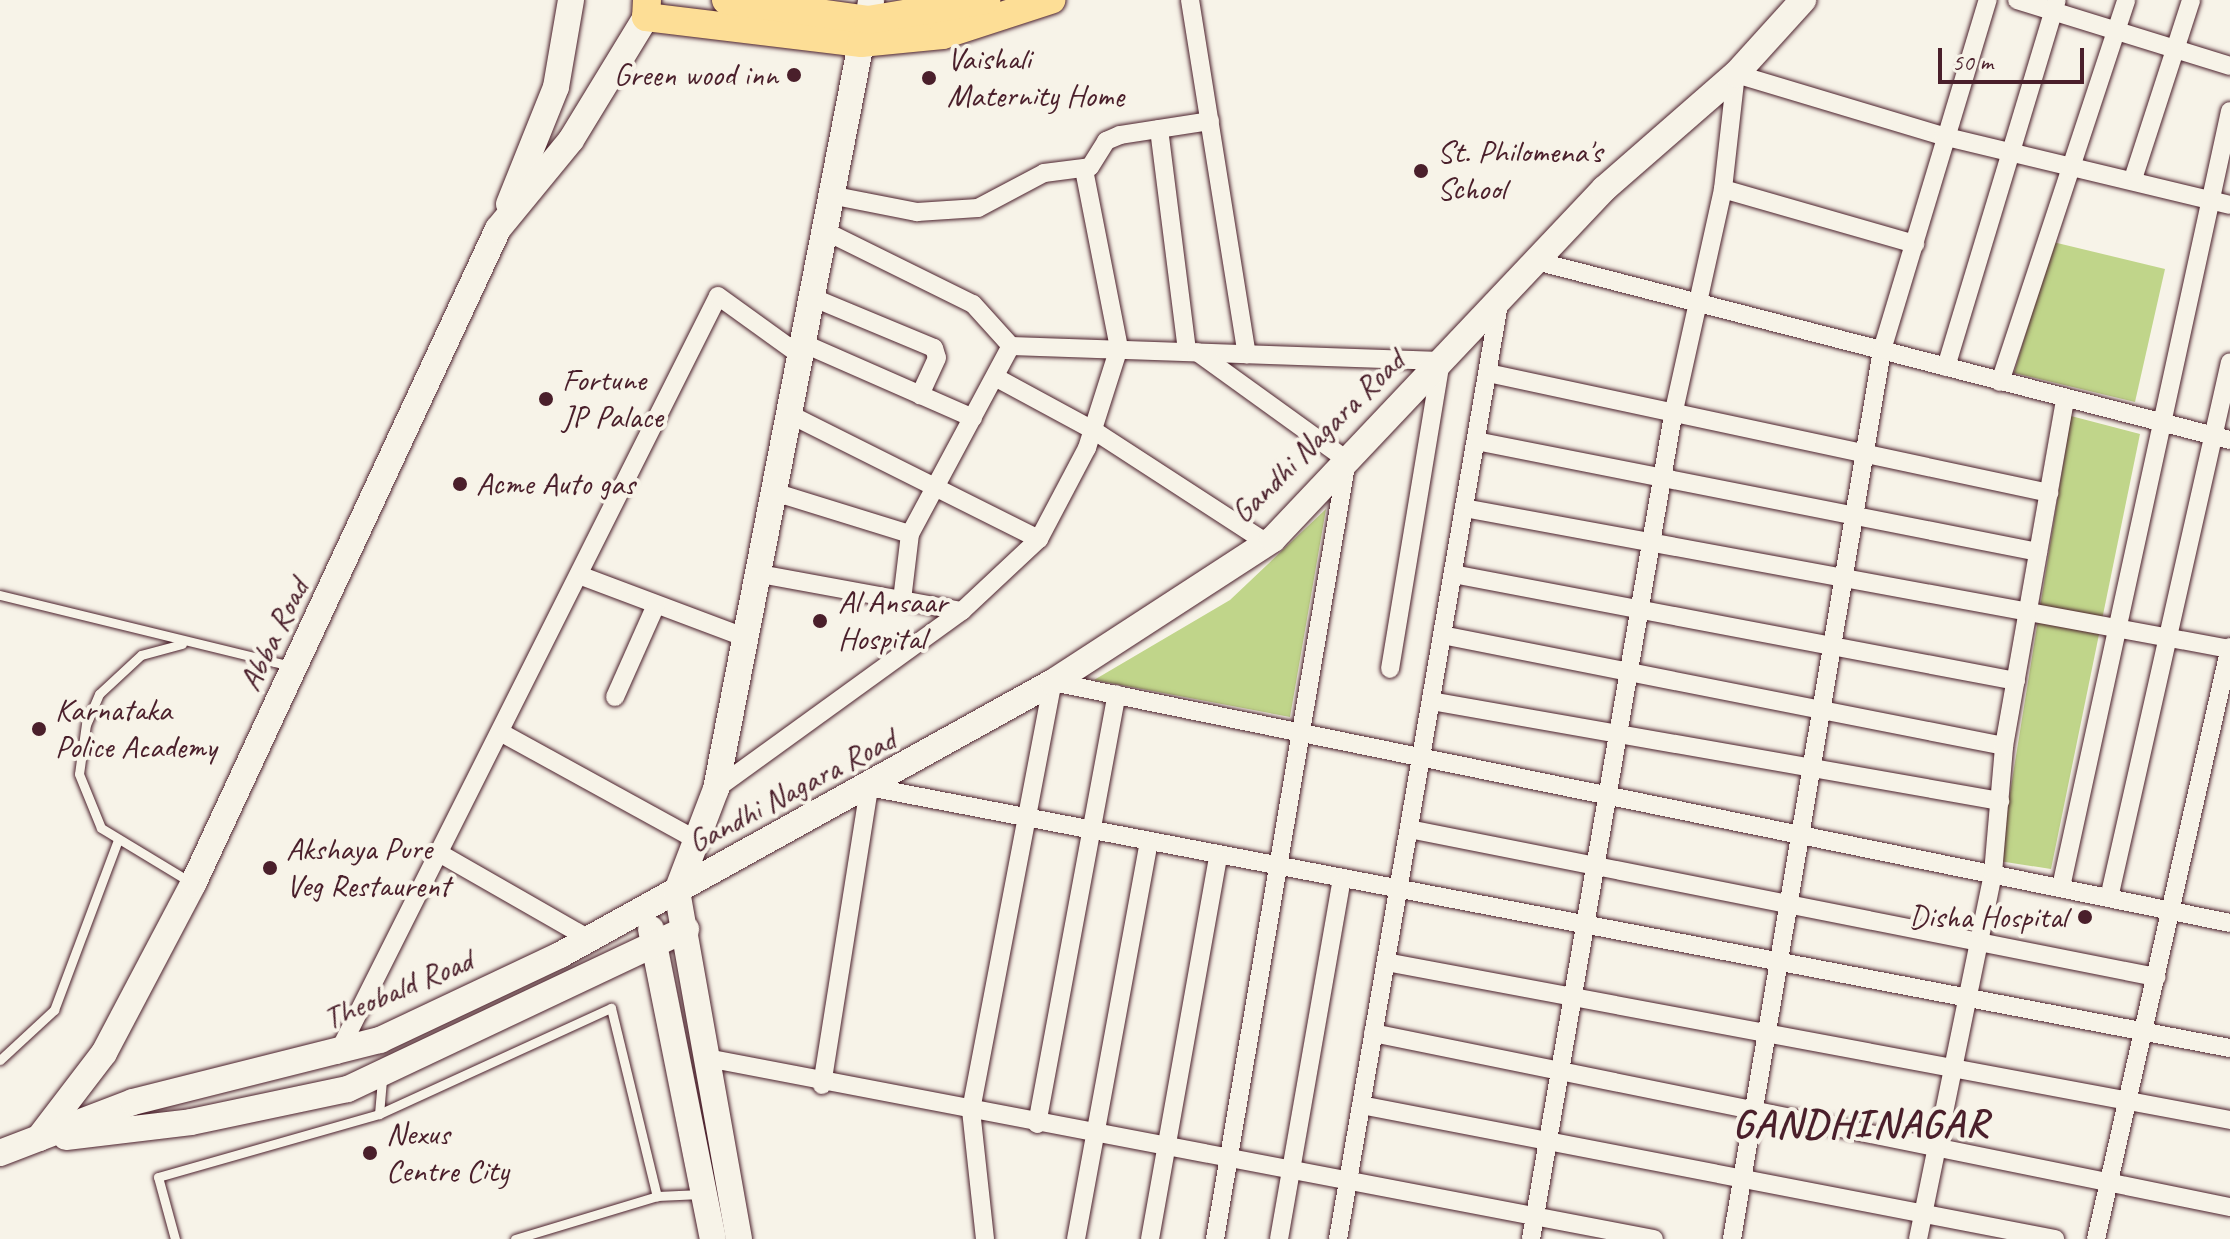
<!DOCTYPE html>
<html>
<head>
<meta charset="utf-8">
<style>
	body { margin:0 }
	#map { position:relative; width:2230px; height:1239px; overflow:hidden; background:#f7f3e8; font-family:Caveat,sans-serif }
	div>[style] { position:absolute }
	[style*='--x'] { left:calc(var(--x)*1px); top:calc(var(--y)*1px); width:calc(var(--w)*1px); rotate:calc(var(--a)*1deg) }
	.green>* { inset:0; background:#c0d58a }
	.roads { filter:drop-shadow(0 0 2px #4a1f2b) drop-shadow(0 0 2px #4a1f2b) }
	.lane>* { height:9px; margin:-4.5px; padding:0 4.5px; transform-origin:4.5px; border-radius:4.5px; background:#f7f3e8 }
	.street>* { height:18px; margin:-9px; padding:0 9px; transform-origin:9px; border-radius:9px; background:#f7f3e8 }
	.secondary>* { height:26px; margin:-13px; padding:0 13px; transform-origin:13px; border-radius:13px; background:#f7f3e8 }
	.primary>* { height:28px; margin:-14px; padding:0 14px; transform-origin:14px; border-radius:14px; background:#fdde96 }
	.dots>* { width:22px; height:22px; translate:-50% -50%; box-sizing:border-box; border:4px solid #f7f3e8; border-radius:50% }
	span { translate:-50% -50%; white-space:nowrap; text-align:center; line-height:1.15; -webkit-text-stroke:8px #f7f3e8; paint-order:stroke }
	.poi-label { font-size:32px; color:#4a1f2b }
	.left { translate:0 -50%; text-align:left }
	.right { translate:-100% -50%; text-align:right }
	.street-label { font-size:32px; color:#4a1f2b }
	.district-label { font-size:40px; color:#4a1f2b; font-weight:700; letter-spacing:2px }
	.scale { position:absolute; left:1938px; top:48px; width:146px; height:36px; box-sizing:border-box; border:4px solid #4a1f2b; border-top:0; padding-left:10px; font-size:24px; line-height:28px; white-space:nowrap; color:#4a1f2b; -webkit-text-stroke:6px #f7f3e8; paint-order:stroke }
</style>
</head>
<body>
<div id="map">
	<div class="green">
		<i style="clip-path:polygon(2053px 242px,2165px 269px,2135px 402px,2014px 373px)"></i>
		<i style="clip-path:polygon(2071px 416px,2140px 434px,2051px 869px,1999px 861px)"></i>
		<i style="clip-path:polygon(1326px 509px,1290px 717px,1094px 680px,1230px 600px)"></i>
	</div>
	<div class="roads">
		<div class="lane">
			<i style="--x:0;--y:595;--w:301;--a:13.7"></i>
			<i style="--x:182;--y:644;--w:42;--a:165"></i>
			<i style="--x:141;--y:655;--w:57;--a:137.1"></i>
			<i style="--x:99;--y:694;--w:33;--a:113"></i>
			<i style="--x:86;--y:724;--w:50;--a:98"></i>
			<i style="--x:79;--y:774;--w:58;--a:67.8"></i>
			<i style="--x:101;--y:828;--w:104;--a:31.2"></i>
			<i style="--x:0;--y:1060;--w:74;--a:-42.8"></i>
			<i style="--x:54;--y:1010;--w:179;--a:-69.4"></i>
			<i style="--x:379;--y:1114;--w:36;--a:-85"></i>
			<i style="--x:175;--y:1239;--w:64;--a:-105.3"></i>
			<i style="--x:158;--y:1177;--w:230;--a:-15.9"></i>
			<i style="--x:379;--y:1114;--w:255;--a:-24.6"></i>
			<i style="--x:611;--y:1008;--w:194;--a:76.3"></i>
			<i style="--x:515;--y:1239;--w:148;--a:-16.8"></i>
			<i style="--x:657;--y:1196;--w:44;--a:-2.6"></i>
		</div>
		<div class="street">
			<i style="--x:1190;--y:0;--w:359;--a:80.9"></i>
			<i style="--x:2017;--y:0;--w:223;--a:17.2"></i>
			<i style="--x:1159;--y:129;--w:224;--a:82.8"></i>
			<i style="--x:2133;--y:179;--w:188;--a:-72"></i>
			<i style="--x:1723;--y:189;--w:200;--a:16"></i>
			<i style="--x:830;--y:195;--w:89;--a:11.1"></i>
			<i style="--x:917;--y:212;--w:61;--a:-3.8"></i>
			<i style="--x:978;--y:208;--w:75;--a:-27.9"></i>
			<i style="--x:1044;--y:173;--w:46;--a:-7.4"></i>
			<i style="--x:1090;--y:167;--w:31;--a:-58"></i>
			<i style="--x:1106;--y:141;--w:15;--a:-23"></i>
			<i style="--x:1120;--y:135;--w:91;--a:-8.8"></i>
			<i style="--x:823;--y:230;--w:167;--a:26.3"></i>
			<i style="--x:973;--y:304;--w:57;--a:47.9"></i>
			<i style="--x:1011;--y:346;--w:430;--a:2"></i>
			<i style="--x:1441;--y:361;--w:312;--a:99.4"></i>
			<i style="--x:1536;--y:261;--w:717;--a:14.46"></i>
			<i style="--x:809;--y:296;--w:135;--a:22.6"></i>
			<i style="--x:934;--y:348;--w:10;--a:73"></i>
			<i style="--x:937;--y:358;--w:41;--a:114.7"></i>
			<i style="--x:800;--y:342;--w:189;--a:23.7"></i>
			<i style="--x:1197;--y:352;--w:185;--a:35.8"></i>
			<i style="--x:1347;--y:460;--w:790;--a:99.62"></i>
			<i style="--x:1946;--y:367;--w:383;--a:-73.2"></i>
			<i style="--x:1488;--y:373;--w:574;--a:12.07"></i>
			<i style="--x:995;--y:377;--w:111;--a:28.4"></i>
			<i style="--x:1093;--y:430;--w:207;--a:33"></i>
			<i style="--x:2000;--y:382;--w:402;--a:-71.7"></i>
			<i style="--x:787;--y:413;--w:282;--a:26.6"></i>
			<i style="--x:1476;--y:441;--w:573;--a:11.17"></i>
			<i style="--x:774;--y:492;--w:142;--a:17.2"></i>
			<i style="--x:1464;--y:508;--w:779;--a:10.43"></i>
			<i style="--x:760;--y:574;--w:205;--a:10.4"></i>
			<i style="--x:1453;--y:574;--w:573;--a:10.76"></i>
			<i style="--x:579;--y:575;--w:179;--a:20.6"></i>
			<i style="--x:902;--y:600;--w:66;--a:-83.1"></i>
			<i style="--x:910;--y:534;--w:213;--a:-61.8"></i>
			<i style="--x:1442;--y:635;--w:573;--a:11.17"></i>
			<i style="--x:615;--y:697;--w:101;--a:-66"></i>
			<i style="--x:1431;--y:701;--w:578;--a:9.97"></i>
			<i style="--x:500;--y:732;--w:228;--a:28.8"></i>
			<i style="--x:716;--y:789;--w:304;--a:-35.9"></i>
			<i style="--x:962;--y:611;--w:105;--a:-43.1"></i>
			<i style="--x:1039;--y:539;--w:103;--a:-62.2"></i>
			<i style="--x:1087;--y:448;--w:105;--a:-72.3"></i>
			<i style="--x:1119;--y:348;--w:181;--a:-101.1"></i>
			<i style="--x:1409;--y:829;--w:762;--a:11.21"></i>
			<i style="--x:439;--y:853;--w:173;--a:29.8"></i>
			<i style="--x:2061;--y:887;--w:794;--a:-77.71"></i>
			<i style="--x:2109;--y:898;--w:549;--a:-77.28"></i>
			<i style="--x:1386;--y:962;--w:859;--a:10.6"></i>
			<i style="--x:1373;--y:1033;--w:874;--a:11.48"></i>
			<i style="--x:337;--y:1055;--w:849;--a:-63.34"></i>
			<i style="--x:718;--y:296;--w:97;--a:35.8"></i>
			<i style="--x:707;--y:1058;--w:964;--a:10.82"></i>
			<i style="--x:822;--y:1085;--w:302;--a:-81"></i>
			<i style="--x:869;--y:787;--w:1386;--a:10.86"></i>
			<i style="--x:1361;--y:1105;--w:707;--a:10.93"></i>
			<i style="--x:1037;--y:1124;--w:437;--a:-79.5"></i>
			<i style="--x:985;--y:1239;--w:130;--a:-96.2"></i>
			<i style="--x:971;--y:1110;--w:436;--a:-79.2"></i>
			<i style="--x:1053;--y:682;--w:1201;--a:11.57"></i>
			<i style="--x:1076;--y:1239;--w:404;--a:-79.6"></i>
			<i style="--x:1150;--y:1239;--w:388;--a:-79.9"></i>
			<i style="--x:1279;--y:1239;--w:361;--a:-80.1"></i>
			<i style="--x:1338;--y:1239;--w:955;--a:-80.23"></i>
			<i style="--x:1531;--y:1239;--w:836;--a:-80.22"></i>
			<i style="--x:1673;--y:415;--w:231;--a:-77.5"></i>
			<i style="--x:1723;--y:189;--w:116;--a:-83.6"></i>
			<i style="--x:1736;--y:74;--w:216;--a:16.7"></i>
			<i style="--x:1943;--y:136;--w:295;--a:13.5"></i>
			<i style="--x:1732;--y:1239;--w:902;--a:-80.42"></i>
			<i style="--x:1882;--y:350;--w:366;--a:-73.2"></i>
			<i style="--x:1918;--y:1239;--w:374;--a:-78.4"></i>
			<i style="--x:1993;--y:873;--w:127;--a:-85"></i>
			<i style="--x:2004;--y:746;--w:351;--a:-80"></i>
			<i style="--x:2096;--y:1239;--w:607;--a:-77.25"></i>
		</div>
		<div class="secondary">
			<i style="--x:868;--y:20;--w:20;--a:-81"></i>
			<i style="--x:509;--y:204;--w:126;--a:-68.1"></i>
			<i style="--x:556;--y:87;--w:88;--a:-80.2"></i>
			<i style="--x:651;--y:929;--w:316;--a:78.7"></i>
			<i style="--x:66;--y:1137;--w:126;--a:-6.8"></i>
			<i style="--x:191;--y:1122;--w:160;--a:-11.9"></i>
			<i style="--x:348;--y:1089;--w:374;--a:-25.3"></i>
			<i style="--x:39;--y:1138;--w:107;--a:-52.6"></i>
			<i style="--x:104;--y:1053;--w:191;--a:-62.2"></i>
			<i style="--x:193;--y:884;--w:723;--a:-65.03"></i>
			<i style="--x:498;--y:229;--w:115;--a:-50.6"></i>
			<i style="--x:571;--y:140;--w:144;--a:-58.6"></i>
			<i style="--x:0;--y:1153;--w:142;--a:-21"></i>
			<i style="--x:133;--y:1102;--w:255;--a:-14.1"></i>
			<i style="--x:380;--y:1040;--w:199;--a:-25.3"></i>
			<i style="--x:560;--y:955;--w:564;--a:-28.98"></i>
			<i style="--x:1053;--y:682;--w:262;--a:-33"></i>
			<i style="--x:1273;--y:539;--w:482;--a:-46.6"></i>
			<i style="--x:1604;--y:189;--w:175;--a:-41.1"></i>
			<i style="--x:1736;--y:74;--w:100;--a:-47.8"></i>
			<i style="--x:739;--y:1239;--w:353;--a:-100.1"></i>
			<i style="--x:677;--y:891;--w:109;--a:-69.1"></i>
			<i style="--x:716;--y:789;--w:760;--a:-79"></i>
		</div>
		<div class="primary">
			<i style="--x:647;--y:0;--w:17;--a:93"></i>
			<i style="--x:646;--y:17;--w:217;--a:6.9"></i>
			<i style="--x:861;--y:43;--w:82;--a:-5.6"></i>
			<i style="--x:943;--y:35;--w:114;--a:-18"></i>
			<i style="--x:726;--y:0;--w:143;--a:8"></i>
			<i style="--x:868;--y:20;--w:120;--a:-9.6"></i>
		</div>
	</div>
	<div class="dots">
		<i style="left:794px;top:75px;background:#4a1f2b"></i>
		<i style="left:929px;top:78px;background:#4a1f2b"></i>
		<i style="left:1421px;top:171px;background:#4a1f2b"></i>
		<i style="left:546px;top:399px;background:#4a1f2b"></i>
		<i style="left:460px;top:484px;background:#4a1f2b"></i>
		<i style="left:820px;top:621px;background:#4a1f2b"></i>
		<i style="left:39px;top:729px;background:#4a1f2b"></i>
		<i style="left:270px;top:868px;background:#4a1f2b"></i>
		<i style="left:2085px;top:917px;background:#4a1f2b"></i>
		<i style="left:370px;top:1153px;background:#4a1f2b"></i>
	</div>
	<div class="poi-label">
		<span class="left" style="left:947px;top:78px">Vaishali<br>Maternity Home</span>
		<span class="right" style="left:778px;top:75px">Green wood inn</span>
		<span class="left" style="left:1437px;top:171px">St. Philomena's<br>School</span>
		<span class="left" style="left:562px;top:399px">Fortune<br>JP Palace</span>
		<span class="left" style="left:476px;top:484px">Acme Auto gas</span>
		<span class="left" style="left:838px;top:621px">Al Ansaar<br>Hospital</span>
		<span class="left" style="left:55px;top:729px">Karnataka<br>Police Academy</span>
		<span class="left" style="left:286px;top:868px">Akshaya Pure<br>Veg Restaurent</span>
		<span class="right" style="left:2067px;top:917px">Disha Hospital</span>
		<span class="left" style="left:386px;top:1153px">Nexus<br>Centre City</span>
	</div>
	<div class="street-label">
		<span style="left:1318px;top:437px;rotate:-45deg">Gandhi Nagara Road</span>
		<span style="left:274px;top:635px;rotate:-64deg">Abba Road</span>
		<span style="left:792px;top:791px;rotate:-28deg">Gandhi Nagara Road</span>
		<span style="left:398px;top:990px;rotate:-23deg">Theobald Road</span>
	</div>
	<div class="district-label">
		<span style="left:1861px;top:1123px">GANDHINAGAR</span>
	</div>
	<div class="scale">50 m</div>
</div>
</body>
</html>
